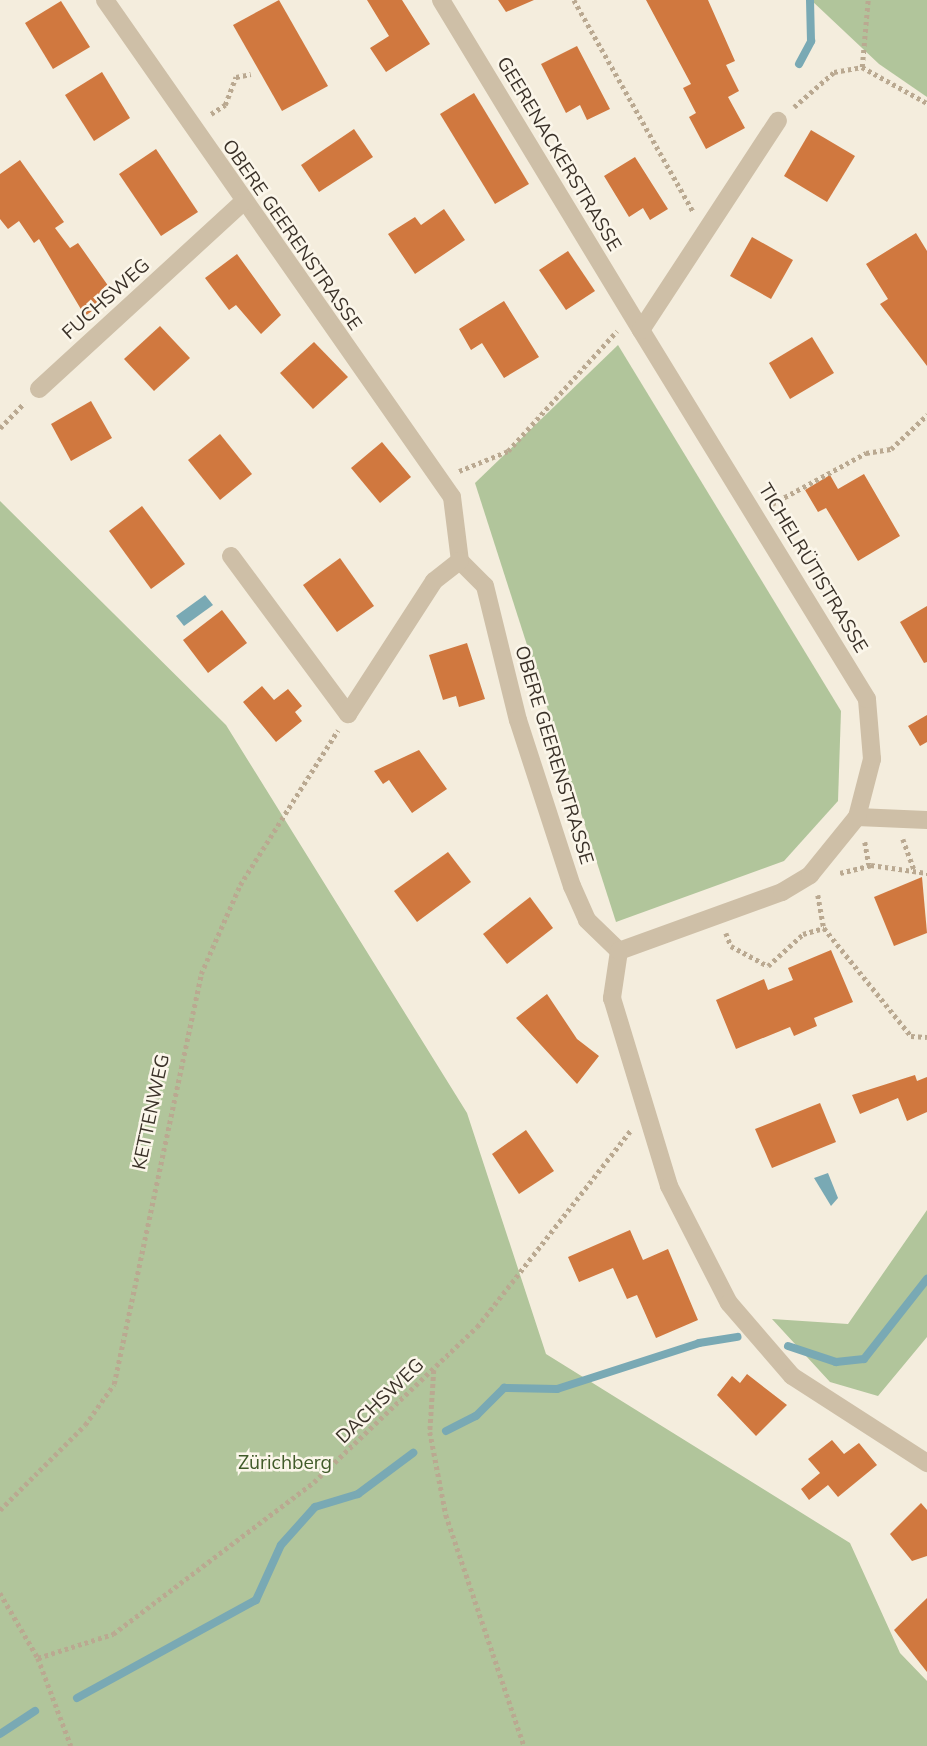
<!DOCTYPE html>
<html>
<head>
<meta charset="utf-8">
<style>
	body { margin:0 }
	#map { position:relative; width:927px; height:1746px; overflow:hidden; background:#f4eddd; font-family:Mulish,sans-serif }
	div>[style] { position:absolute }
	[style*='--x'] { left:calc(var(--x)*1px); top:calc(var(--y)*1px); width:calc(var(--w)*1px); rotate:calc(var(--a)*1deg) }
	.green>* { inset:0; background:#b1c59b }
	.water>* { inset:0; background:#79a9b4 }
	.stream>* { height:8px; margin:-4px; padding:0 4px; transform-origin:4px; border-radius:4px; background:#79a9b4 }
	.building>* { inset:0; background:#d0783f }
	.path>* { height:4.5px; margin-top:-2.25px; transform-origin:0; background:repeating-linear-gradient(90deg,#baa991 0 3.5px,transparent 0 7px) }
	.minor>* { height:18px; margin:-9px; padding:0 9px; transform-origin:9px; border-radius:9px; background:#cebfa7 }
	span { translate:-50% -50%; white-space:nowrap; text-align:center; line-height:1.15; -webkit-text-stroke:5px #fbf6ea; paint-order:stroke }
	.street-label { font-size:19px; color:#3a3128 }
	.park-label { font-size:19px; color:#415b2a }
</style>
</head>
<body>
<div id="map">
	<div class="green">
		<i style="clip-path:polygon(811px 0,927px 0,927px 97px,879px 64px)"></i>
		<i style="clip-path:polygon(618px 345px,841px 711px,838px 801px,784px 861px,616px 922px,475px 483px)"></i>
		<i style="clip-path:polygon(0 501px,226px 725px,467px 1113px,546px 1354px,850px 1543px,900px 1653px,927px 1681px,927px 1746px,0 1746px)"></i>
		<i style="clip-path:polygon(927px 1210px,927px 1337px,878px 1396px,830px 1382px,772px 1319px,848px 1324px)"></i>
	</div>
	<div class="water">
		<i style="clip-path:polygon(205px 595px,213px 605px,184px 626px,176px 616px)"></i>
		<i style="clip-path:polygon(828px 1173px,838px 1198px,831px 1206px,814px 1178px)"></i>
	</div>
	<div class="stream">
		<i style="--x:799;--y:64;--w:26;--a:-62"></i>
		<i style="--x:811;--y:41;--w:41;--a:-91.4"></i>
		<i style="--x:788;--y:1346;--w:51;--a:18.4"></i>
		<i style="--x:836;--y:1362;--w:28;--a:-6"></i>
		<i style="--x:864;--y:1359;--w:102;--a:-51.8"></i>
		<i style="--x:446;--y:1431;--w:34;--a:-27"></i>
		<i style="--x:476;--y:1416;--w:40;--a:-45"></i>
		<i style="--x:504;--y:1388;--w:53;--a:1.1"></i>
		<i style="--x:557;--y:1389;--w:149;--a:-17.9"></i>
		<i style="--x:699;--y:1343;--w:39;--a:-9"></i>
		<i style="--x:77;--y:1698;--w:204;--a:-28.7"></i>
		<i style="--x:256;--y:1600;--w:60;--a:-65.6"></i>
		<i style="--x:281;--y:1545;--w:51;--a:-48.2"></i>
		<i style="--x:315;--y:1507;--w:45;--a:-16.8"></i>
		<i style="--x:358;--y:1494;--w:69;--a:-36.7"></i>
		<i style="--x:0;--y:1734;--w:42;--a:-33.3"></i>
	</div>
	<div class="building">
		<i style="clip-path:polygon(279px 0,328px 86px,282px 111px,233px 25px)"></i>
		<i style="clip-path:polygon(367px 0,402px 0,430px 44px,386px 72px,370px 48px,389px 36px)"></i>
		<i style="clip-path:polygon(498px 0,534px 0,506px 12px)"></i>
		<i style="clip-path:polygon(646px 0,708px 0,735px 61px,726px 65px,739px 91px,728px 97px,745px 128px,706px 149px,689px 117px,696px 113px,683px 88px,691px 84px)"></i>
		<i style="clip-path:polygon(61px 1px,90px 47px,53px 69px,25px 23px)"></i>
		<i style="clip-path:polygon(577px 46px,610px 109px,587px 120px,580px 105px,566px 113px,541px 64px)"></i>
		<i style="clip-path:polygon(102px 72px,130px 118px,94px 141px,65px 95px)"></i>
		<i style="clip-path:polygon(474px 93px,529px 184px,495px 204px,440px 114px)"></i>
		<i style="clip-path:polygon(354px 129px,373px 157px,319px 192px,301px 165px)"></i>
		<i style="clip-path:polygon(811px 130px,855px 156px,827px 202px,784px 176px)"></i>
		<i style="clip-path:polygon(156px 149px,198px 212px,161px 236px,119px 174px)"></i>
		<i style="clip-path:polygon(635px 157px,668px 209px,650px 220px,643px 208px,629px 217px,604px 176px)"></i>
		<i style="clip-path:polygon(20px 160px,64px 222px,55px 228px,70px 248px,78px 243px,109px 287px,97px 296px,102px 304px,85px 316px,39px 239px,34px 243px,19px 221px,8px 229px,0 219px,0 174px)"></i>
		<i style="clip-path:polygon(444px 209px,465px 240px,415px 274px,388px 234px,415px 217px,421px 225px)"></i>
		<i style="clip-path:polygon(916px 233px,927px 251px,927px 366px,880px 304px,888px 299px,866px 264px)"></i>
		<i style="clip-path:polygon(752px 237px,793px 260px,771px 299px,730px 276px)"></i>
		<i style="clip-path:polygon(568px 251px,595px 291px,566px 310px,539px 270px)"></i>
		<i style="clip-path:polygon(237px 254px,281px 315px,261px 334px,236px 305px,229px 310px,205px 278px)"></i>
		<i style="clip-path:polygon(504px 301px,539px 357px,504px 378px,482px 343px,471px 350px,459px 329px)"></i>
		<i style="clip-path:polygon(160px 326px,190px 358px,154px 391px,124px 359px)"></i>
		<i style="clip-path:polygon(812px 337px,834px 373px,790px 399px,769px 363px)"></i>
		<i style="clip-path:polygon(314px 342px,348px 377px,313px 409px,280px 373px)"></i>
		<i style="clip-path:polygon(91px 401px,112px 438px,71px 461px,51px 424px)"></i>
		<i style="clip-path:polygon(220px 434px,252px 474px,220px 500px,188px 460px)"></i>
		<i style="clip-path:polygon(382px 442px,411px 477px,380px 503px,351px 468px)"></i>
		<i style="clip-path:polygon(864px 474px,900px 536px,858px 561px,826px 508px,818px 512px,805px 490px,830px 475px,838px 489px)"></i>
		<i style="clip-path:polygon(142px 506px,185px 564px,151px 589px,109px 531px)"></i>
		<i style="clip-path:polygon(340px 558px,374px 606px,337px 632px,303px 585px)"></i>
		<i style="clip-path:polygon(927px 606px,927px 662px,924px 663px,900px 622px)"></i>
		<i style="clip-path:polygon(222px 610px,247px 643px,208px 673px,183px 640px)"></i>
		<i style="clip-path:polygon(467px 643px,485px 699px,459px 707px,456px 696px,443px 700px,429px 655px)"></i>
		<i style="clip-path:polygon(262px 686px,274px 700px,288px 689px,302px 706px,295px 712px,302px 721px,276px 742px,243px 702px)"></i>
		<i style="clip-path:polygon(927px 715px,927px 742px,920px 746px,908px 726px)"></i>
		<i style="clip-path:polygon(419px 750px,447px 789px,412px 813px,389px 780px,383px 784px,374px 771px)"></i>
		<i style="clip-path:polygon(448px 852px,471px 882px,417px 922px,394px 891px)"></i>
		<i style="clip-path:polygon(922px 877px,927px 933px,894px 946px,874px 897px)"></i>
		<i style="clip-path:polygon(530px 897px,553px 928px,507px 964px,483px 934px)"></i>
		<i style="clip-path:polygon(831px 950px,853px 1002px,814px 1018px,817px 1026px,794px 1036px,790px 1027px,736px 1049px,716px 1000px,764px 979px,768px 990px,793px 980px,788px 968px)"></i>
		<i style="clip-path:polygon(547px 994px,577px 1039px,599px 1056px,577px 1084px,516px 1018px)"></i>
		<i style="clip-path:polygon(915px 1075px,917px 1081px,927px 1077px,927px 1112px,907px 1121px,898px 1098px,860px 1114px,852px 1095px)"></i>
		<i style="clip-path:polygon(820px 1103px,836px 1142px,772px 1168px,755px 1129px)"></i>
		<i style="clip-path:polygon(526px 1130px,554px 1171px,519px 1194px,492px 1154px)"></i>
		<i style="clip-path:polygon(630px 1230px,643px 1260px,668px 1249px,698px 1320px,656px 1338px,637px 1295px,627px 1299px,613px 1268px,579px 1282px,568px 1257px)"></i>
		<i style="clip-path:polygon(747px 1374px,787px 1405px,756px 1436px,717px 1395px,732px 1376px,740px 1383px)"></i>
		<i style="clip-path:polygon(832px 1440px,844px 1454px,859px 1443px,877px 1465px,838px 1497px,828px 1485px,809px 1500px,801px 1489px,820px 1473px,808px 1459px)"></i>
		<i style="clip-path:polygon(921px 1503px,927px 1510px,927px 1556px,912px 1561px,890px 1534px)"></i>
		<i style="clip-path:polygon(927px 1598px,927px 1672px,894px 1630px)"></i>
	</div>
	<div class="path">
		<i style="--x:574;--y:0;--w:244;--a:60.6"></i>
		<i style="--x:862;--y:67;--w:67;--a:-84.9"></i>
		<i style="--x:794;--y:107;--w:53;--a:-41.2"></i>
		<i style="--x:834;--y:72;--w:28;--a:-10"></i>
		<i style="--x:862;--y:67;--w:74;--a:29"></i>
		<i style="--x:211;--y:114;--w:17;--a:-33"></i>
		<i style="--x:225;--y:105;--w:30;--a:-69"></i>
		<i style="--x:236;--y:77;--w:15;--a:-11"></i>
		<i style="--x:0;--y:428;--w:35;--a:-46"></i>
		<i style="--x:459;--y:471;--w:53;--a:-22.2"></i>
		<i style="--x:508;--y:451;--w:162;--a:-47.8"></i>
		<i style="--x:772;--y:504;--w:107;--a:-28.5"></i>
		<i style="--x:866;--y:453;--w:25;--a:-9"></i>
		<i style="--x:891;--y:449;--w:50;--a:-43.4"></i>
		<i style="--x:903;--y:839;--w:33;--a:70"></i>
		<i style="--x:865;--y:842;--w:23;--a:80"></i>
		<i style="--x:840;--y:873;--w:32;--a:-14"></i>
		<i style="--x:871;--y:865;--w:57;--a:8.1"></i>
		<i style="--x:818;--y:895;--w:34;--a:80"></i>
		<i style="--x:824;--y:928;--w:139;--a:51.1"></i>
		<i style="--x:911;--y:1036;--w:16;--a:4"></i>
		<i style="--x:726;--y:933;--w:14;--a:69"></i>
		<i style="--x:731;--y:946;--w:42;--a:28.4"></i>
		<i style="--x:768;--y:966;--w:47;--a:-42.4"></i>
		<i style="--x:803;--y:934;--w:22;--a:-16"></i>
		<i style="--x:434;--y:1370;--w:62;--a:93.7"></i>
		<i style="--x:430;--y:1432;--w:85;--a:79.1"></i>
		<i style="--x:446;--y:1515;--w:244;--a:71.3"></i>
		<i style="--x:0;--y:1510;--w:120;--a:-45"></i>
		<i style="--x:85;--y:1425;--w:50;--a:-54.7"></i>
		<i style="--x:114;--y:1384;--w:419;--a:-78"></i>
		<i style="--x:201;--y:974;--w:97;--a:-66.3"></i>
		<i style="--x:240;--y:885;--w:183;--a:-57.7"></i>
		<i style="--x:0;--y:1593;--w:75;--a:59.7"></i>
		<i style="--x:38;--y:1658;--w:94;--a:69.4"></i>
		<i style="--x:38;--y:1658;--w:79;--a:-17.7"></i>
		<i style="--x:113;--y:1634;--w:252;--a:-37.1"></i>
		<i style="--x:314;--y:1482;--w:225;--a:-43.6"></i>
		<i style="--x:477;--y:1327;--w:250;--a:-52"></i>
	</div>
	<div class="minor">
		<i style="--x:105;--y:0;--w:606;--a:55.08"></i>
		<i style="--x:452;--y:497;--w:64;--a:82.9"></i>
		<i style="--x:460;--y:561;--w:35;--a:45"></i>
		<i style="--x:485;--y:586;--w:138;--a:76.2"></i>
		<i style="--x:518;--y:720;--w:175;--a:72"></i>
		<i style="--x:572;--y:886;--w:37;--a:66"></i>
		<i style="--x:587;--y:920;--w:45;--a:44.1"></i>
		<i style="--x:619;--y:951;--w:48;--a:98.5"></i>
		<i style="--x:612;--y:998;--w:196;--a:73.1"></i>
		<i style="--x:669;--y:1186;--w:131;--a:62.9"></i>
		<i style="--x:729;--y:1303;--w:96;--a:49.2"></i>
		<i style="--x:792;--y:1376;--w:161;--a:32.8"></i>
		<i style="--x:441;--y:0;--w:386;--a:58.8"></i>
		<i style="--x:39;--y:389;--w:275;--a:-42.5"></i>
		<i style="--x:231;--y:556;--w:197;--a:53.5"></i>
		<i style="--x:348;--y:714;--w:158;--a:-57.1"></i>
		<i style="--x:434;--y:581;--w:33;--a:-38"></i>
		<i style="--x:857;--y:817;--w:70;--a:2.5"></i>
		<i style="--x:619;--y:951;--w:173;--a:-19.9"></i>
		<i style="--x:782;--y:892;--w:33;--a:-31"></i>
		<i style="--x:810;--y:875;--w:75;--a:-51"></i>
		<i style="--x:857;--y:817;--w:60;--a:-75.5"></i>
		<i style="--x:872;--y:759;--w:60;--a:-94.8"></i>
		<i style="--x:867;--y:699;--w:433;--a:-121.5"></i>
		<i style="--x:641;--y:330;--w:250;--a:-56.8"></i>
	</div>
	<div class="street-label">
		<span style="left:559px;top:154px;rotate:59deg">GEERENACKERSTRASSE</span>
		<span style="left:292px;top:235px;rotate:55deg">OBERE GEERENSTRASSE</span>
		<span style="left:106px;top:299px;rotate:-42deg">FUCHSWEG</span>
		<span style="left:813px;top:568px;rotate:59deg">TICHELRÜTISTRASSE</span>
		<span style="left:554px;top:755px;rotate:73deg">OBERE GEERENSTRASSE</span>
		<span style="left:151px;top:1112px;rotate:-78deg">KETTENWEG</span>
		<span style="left:380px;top:1401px;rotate:-44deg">DACHSWEG</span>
	</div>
	<div class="park-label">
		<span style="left:285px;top:1463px">Zürichberg</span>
	</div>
</div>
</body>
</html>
